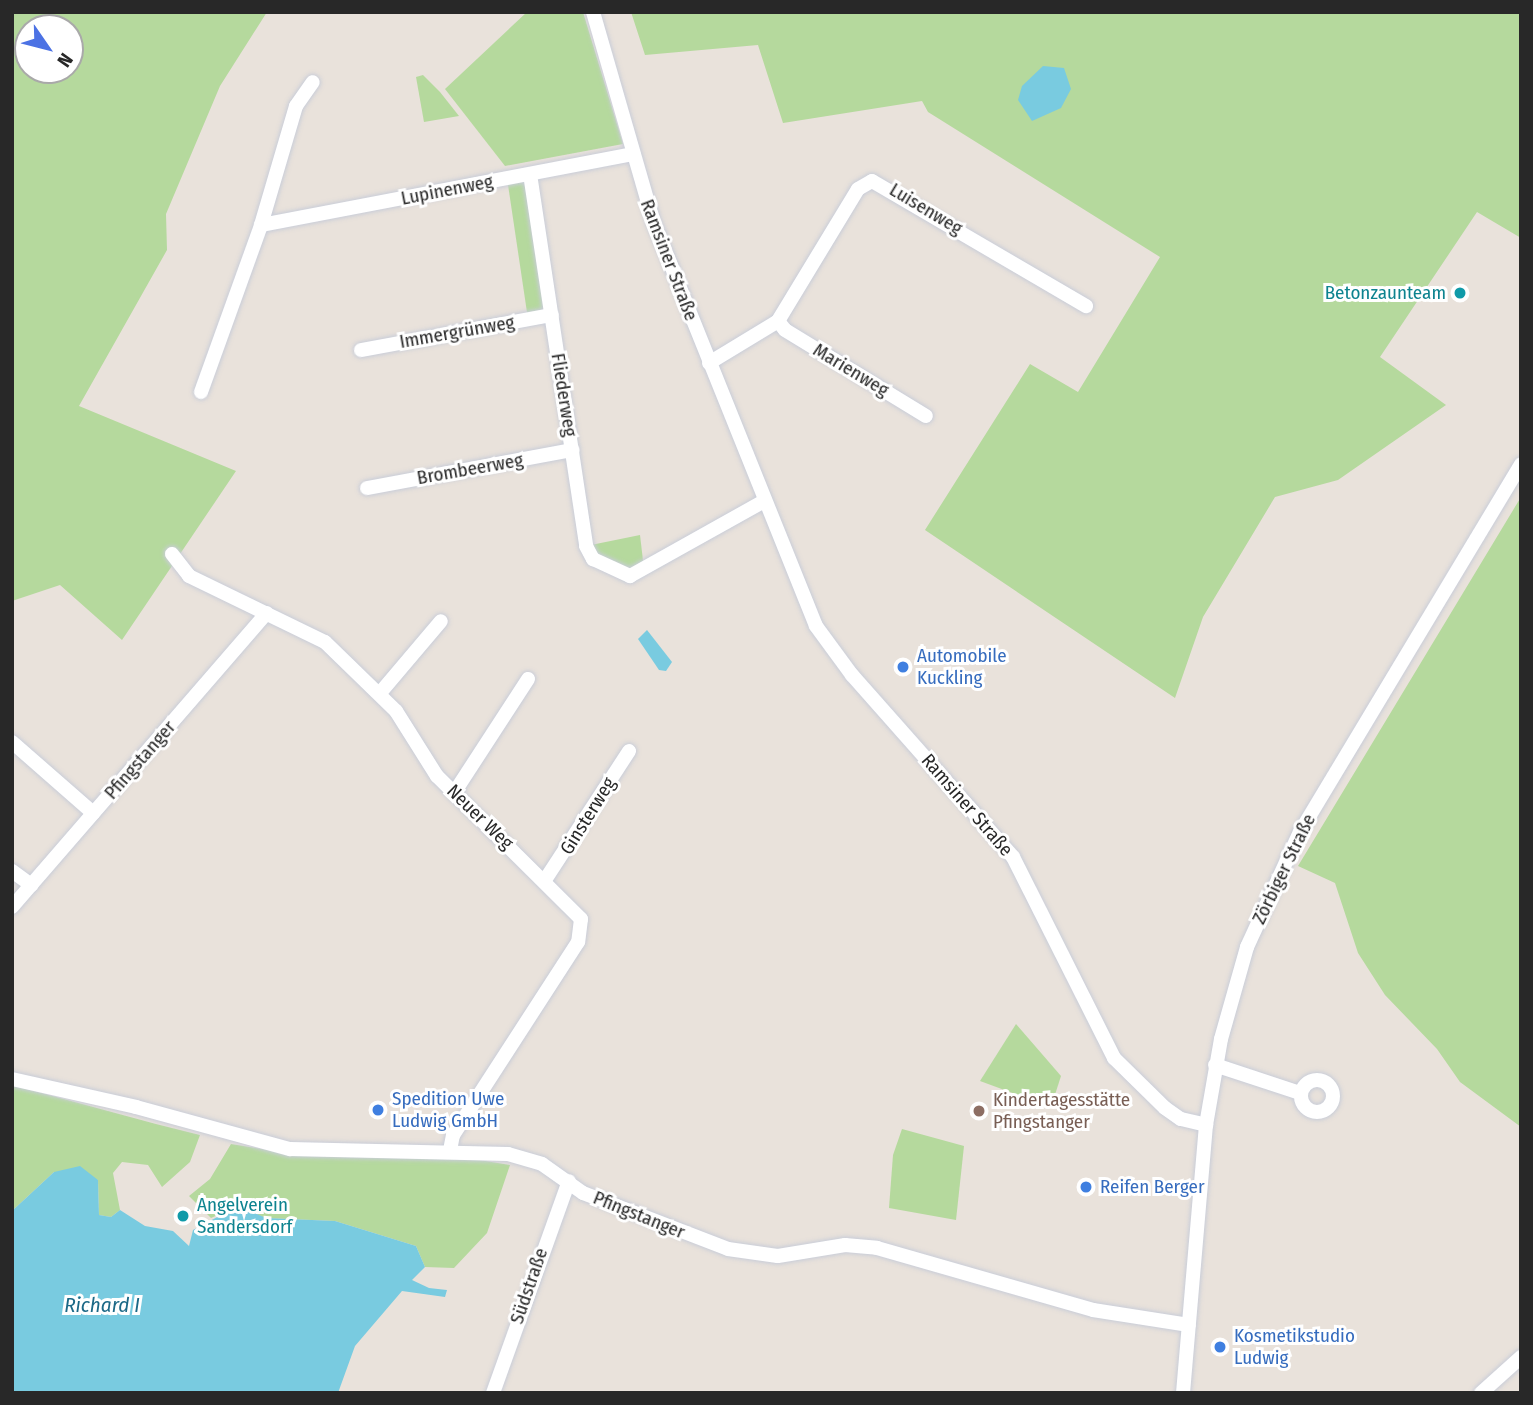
<!DOCTYPE html>
<html>
<head>
<meta charset="utf-8">
<style>
	body { margin:0 }
	#map { position:relative; width:1533px; height:1405px; overflow:hidden; background:#e9e2db; font-family:"Fira Sans Condensed",sans-serif }
	div>[style] { position:absolute }
	[style*='--x'] { left:calc(var(--x)*1px); top:calc(var(--y)*1px); width:calc(var(--w)*1px); rotate:calc(var(--a)*1deg) }
	.green>* { inset:0; background:#b5d99d }
	.water>* { inset:0; background:#79cbe0 }
	.roads { filter:drop-shadow(0 0 2px #c9cdd8) drop-shadow(0 0 2px #c9cdd8) }
	.minor>* { height:14px; margin:-7px; padding:0 7px; transform-origin:7px; border-radius:7px; background:#fff }
	.minor>.ring { margin:-7px; padding:0; box-sizing:content-box; background:none; border:14px solid #fff; border-radius:50% }
	.dots>* { width:19px; height:19px; translate:-50% -50%; box-sizing:border-box; border:4px solid #fff; border-radius:50% }
	span { translate:-50% -50%; white-space:nowrap; text-align:center; line-height:1.15; -webkit-text-stroke:6px #fff; paint-order:stroke }
	.street-label { font-size:19px; color:#282828 }
	.culture-label { font-size:19px; color:#0d838f }
	.right { translate:-100% -50%; text-align:right }
	.left { translate:0 -50%; text-align:left }
	.shop-label { font-size:19px; color:#366cbe }
	.education-label { font-size:19px; color:#785e54 }
	.water-label { font-size:21px; color:#1c6987; font-style:italic }
	.frame { position:absolute; inset:0; border:14px solid #282828; pointer-events:none }
	.north { position:absolute; left:14px; top:14px; width:70px; height:70px; box-sizing:border-box; background:#fff; border:2px solid #a9a9a9; border-radius:50%; rotate:125deg; font-size:19px; font-weight:700; line-height:28px; text-align:center; color:#282828 }
	.north::after { content:''; display:block; margin:auto; width:24px; height:32px; background:#4c72e4; clip-path:polygon(50% 0,100% 100%,50% 72%,0 100%) }
</style>
</head>
<body>
<div id="map">
	<div class="green">
		<i style="clip-path:polygon(evenodd,12px 12px,267px 12px,220px 86px,166px 214px,167px 250px,79px 406px,236px 471px,122px 640px,60px 585px,12px 601px,12px 12px,28px 28px,70px 28px,70px 70px,28px 70px,28px 28px)"></i>
		<i style="clip-path:polygon(527px 12px,583px 12px,623px 144px,505px 166px,445px 89px)"></i>
		<i style="clip-path:polygon(631px 12px,1521px 12px,1521px 238px,1477px 212px,1380px 357px,1446px 405px,1338px 480px,1275px 497px,1203px 617px,1175px 698px,925px 530px,1030px 364px,1078px 392px,1160px 257px,928px 112px,922px 101px,783px 123px,758px 45px,645px 55px)"></i>
		<i style="clip-path:polygon(423px 75px,440px 92px,459px 116px,424px 122px,416px 77px)"></i>
		<i style="clip-path:polygon(530px 174px,552px 315px,528px 319px,507px 178px)"></i>
		<i style="clip-path:polygon(1521px 497px,1521px 1127px,1460px 1082px,1437px 1049px,1385px 995px,1358px 953px,1335px 883px,1298px 866px)"></i>
		<i style="clip-path:polygon(640px 535px,644px 569px,630px 576px,586px 546px)"></i>
		<i style="clip-path:polygon(1016px 1024px,1061px 1076px,1051px 1107px,980px 1081px)"></i>
		<i style="clip-path:polygon(12px 1085px,156px 1124px,200px 1135px,190px 1162px,162px 1187px,148px 1165px,122px 1162px,113px 1173px,120px 1210px,111px 1217px,99px 1215px,98px 1180px,54px 1172px,12px 1211px)"></i>
		<i style="clip-path:polygon(902px 1129px,964px 1146px,956px 1220px,889px 1208px,893px 1155px)"></i>
		<i style="clip-path:polygon(231px 1144px,305px 1156px,467px 1158px,510px 1165px,487px 1233px,454px 1268px,425px 1267px,416px 1246px,335px 1221px,265px 1218px,238px 1206px,211px 1218px,189px 1196px,210px 1179px)"></i>
	</div>
	<div class="water">
		<i style="clip-path:polygon(1043px 66px,1064px 68px,1071px 89px,1061px 108px,1032px 121px,1018px 100px,1022px 86px)"></i>
		<i style="clip-path:polygon(647px 630px,672px 662px,666px 671px,659px 670px,638px 639px)"></i>
		<i style="clip-path:polygon(80px 1166px,98px 1180px,99px 1215px,111px 1217px,120px 1210px,145px 1226px,173px 1231px,189px 1246px,193px 1230px,238px 1206px,266px 1218px,335px 1221px,416px 1246px,425px 1267px,412px 1280px,429px 1288px,447px 1290px,445px 1297px,402px 1291px,355px 1346px,338px 1393px,12px 1393px,12px 1211px,54px 1172px)"></i>
	</div>
	<div class="roads">
		<div class="minor">
			<i style="--x:593;--y:12;--w:220;--a:73.9"></i>
			<i style="--x:654;--y:223;--w:434;--a:68.1"></i>
			<i style="--x:816;--y:626;--w:61;--a:53.7"></i>
			<i style="--x:852;--y:675;--w:243;--a:48.5"></i>
			<i style="--x:1013;--y:857;--w:225;--a:63.3"></i>
			<i style="--x:1114;--y:1058;--w:71;--a:44.4"></i>
			<i style="--x:1165;--y:1108;--w:19;--a:35"></i>
			<i style="--x:1181;--y:1119;--w:26;--a:13"></i>
			<i style="--x:530;--y:174;--w:376;--a:81.4"></i>
			<i style="--x:586;--y:546;--w:15;--a:62"></i>
			<i style="--x:593;--y:559;--w:41;--a:24.7"></i>
			<i style="--x:630;--y:576;--w:154;--a:-29.2"></i>
			<i style="--x:261;--y:225;--w:379;--a:-10.8"></i>
			<i style="--x:778;--y:321;--w:11;--a:52"></i>
			<i style="--x:785;--y:330;--w:165;--a:31.4"></i>
			<i style="--x:361;--y:350;--w:194;--a:-10.4"></i>
			<i style="--x:709;--y:363;--w:81;--a:-31.3"></i>
			<i style="--x:778;--y:321;--w:154;--a:-58.8"></i>
			<i style="--x:858;--y:189;--w:16;--a:-30"></i>
			<i style="--x:872;--y:181;--w:248;--a:30.3"></i>
			<i style="--x:201;--y:392;--w:177;--a:-70.2"></i>
			<i style="--x:261;--y:225;--w:124;--a:-73.6"></i>
			<i style="--x:296;--y:106;--w:29;--a:-55"></i>
			<i style="--x:367;--y:488;--w:209;--a:-10.5"></i>
			<i style="--x:172;--y:554;--w:28;--a:52"></i>
			<i style="--x:189;--y:576;--w:151;--a:25.9"></i>
			<i style="--x:325;--y:642;--w:99;--a:44.2"></i>
			<i style="--x:396;--y:711;--w:77;--a:57.8"></i>
			<i style="--x:437;--y:776;--w:203;--a:44.8"></i>
			<i style="--x:581;--y:919;--w:23;--a:97"></i>
			<i style="--x:578;--y:942;--w:230;--a:122.9"></i>
			<i style="--x:453;--y:1135;--w:16;--a:101"></i>
			<i style="--x:380;--y:693;--w:94;--a:-49.7"></i>
			<i style="--x:12;--y:742;--w:108;--a:41.2"></i>
			<i style="--x:454;--y:793;--w:136;--a:-57"></i>
			<i style="--x:12;--y:871;--w:24;--a:36"></i>
			<i style="--x:545;--y:880;--w:154;--a:-56.9"></i>
			<i style="--x:12;--y:907;--w:389;--a:-49.1"></i>
			<i style="--x:1215;--y:1065;--w:89;--a:18.2"></i>
			<i style="--x:12;--y:1079;--w:127;--a:12.7"></i>
			<i style="--x:136;--y:1107;--w:160;--a:15.3"></i>
			<i style="--x:290;--y:1149;--w:218;--a:1.3"></i>
			<i style="--x:508;--y:1154;--w:35;--a:16"></i>
			<i style="--x:542;--y:1164;--w:50;--a:35.3"></i>
			<i style="--x:583;--y:1193;--w:155;--a:21.1"></i>
			<i style="--x:728;--y:1249;--w:50;--a:8"></i>
			<i style="--x:778;--y:1256;--w:68;--a:-9.3"></i>
			<i style="--x:845;--y:1245;--w:32;--a:5"></i>
			<i style="--x:877;--y:1248;--w:225;--a:16"></i>
			<i style="--x:1093;--y:1310;--w:97;--a:8.9"></i>
			<i class="ring" style="left:1301px;top:1080px;width:18px;height:18px"></i>
			<i style="--x:493;--y:1393;--w:225;--a:-70.3"></i>
			<i style="--x:1183;--y:1393;--w:269;--a:-85.1"></i>
			<i style="--x:1206;--y:1125;--w:87;--a:-80.1"></i>
			<i style="--x:1221;--y:1039;--w:96;--a:-74.2"></i>
			<i style="--x:1247;--y:947;--w:127;--a:-65.3"></i>
			<i style="--x:1300;--y:832;--w:429;--a:-59"></i>
			<i style="--x:1481;--y:1393;--w:54;--a:-42"></i>
		</div>
	</div>
	<div class="dots">
		<i style="left:1460px;top:293px;background:#0f9aa8"></i>
		<i style="left:903px;top:667px;background:#3f7fe0"></i>
		<i style="left:378px;top:1110px;background:#3f7fe0"></i>
		<i style="left:979px;top:1111px;background:#8d6e63"></i>
		<i style="left:1086px;top:1187px;background:#3f7fe0"></i>
		<i style="left:183px;top:1216px;background:#0f9aa8"></i>
		<i style="left:1220px;top:1347px;background:#3f7fe0"></i>
	</div>
	<div class="street-label">
		<span style="left:447px;top:190px;rotate:-11deg">Lupinenweg</span>
		<span style="left:926px;top:209px;rotate:31deg">Luisenweg</span>
		<span style="left:669px;top:260px;rotate:69deg">Ramsiner Straße</span>
		<span style="left:457px;top:332px;rotate:-10deg">Immergrünweg</span>
		<span style="left:851px;top:370px;rotate:31deg">Marienweg</span>
		<span style="left:564px;top:395px;rotate:81deg">Fliederweg</span>
		<span style="left:470px;top:469px;rotate:-10deg">Brombeerweg</span>
		<span style="left:140px;top:760px;rotate:-49deg">Pfingstanger</span>
		<span style="left:967px;top:805px;rotate:49deg">Ramsiner Straße</span>
		<span style="left:588px;top:816px;rotate:-58deg">Ginsterweg</span>
		<span style="left:480px;top:817px;rotate:44deg">Neuer Weg</span>
		<span style="left:1284px;top:869px;rotate:-64deg">Zörbiger Straße</span>
		<span style="left:639px;top:1215px;rotate:22deg">Pfingstanger</span>
		<span style="left:529px;top:1286px;rotate:-71deg">Südstraße</span>
	</div>
	<div class="culture-label">
		<span class="right" style="left:1446px;top:293px">Betonzaunteam</span>
		<span class="left" style="left:197px;top:1216px">Angelverein<br>Sandersdorf</span>
	</div>
	<div class="shop-label">
		<span class="left" style="left:917px;top:667px">Automobile<br>Kuckling</span>
		<span class="left" style="left:392px;top:1110px">Spedition Uwe<br>Ludwig GmbH</span>
		<span class="left" style="left:1100px;top:1187px">Reifen Berger</span>
		<span class="left" style="left:1234px;top:1347px">Kosmetikstudio<br>Ludwig</span>
	</div>
	<div class="education-label">
		<span class="left" style="left:993px;top:1111px">Kindertagesstätte<br>Pfingstanger</span>
	</div>
	<div class="water-label">
		<span style="left:102px;top:1305px">Richard I</span>
	</div>
	<div class="frame"></div>
	<div class="north">N</div>
</div>
</body>
</html>
